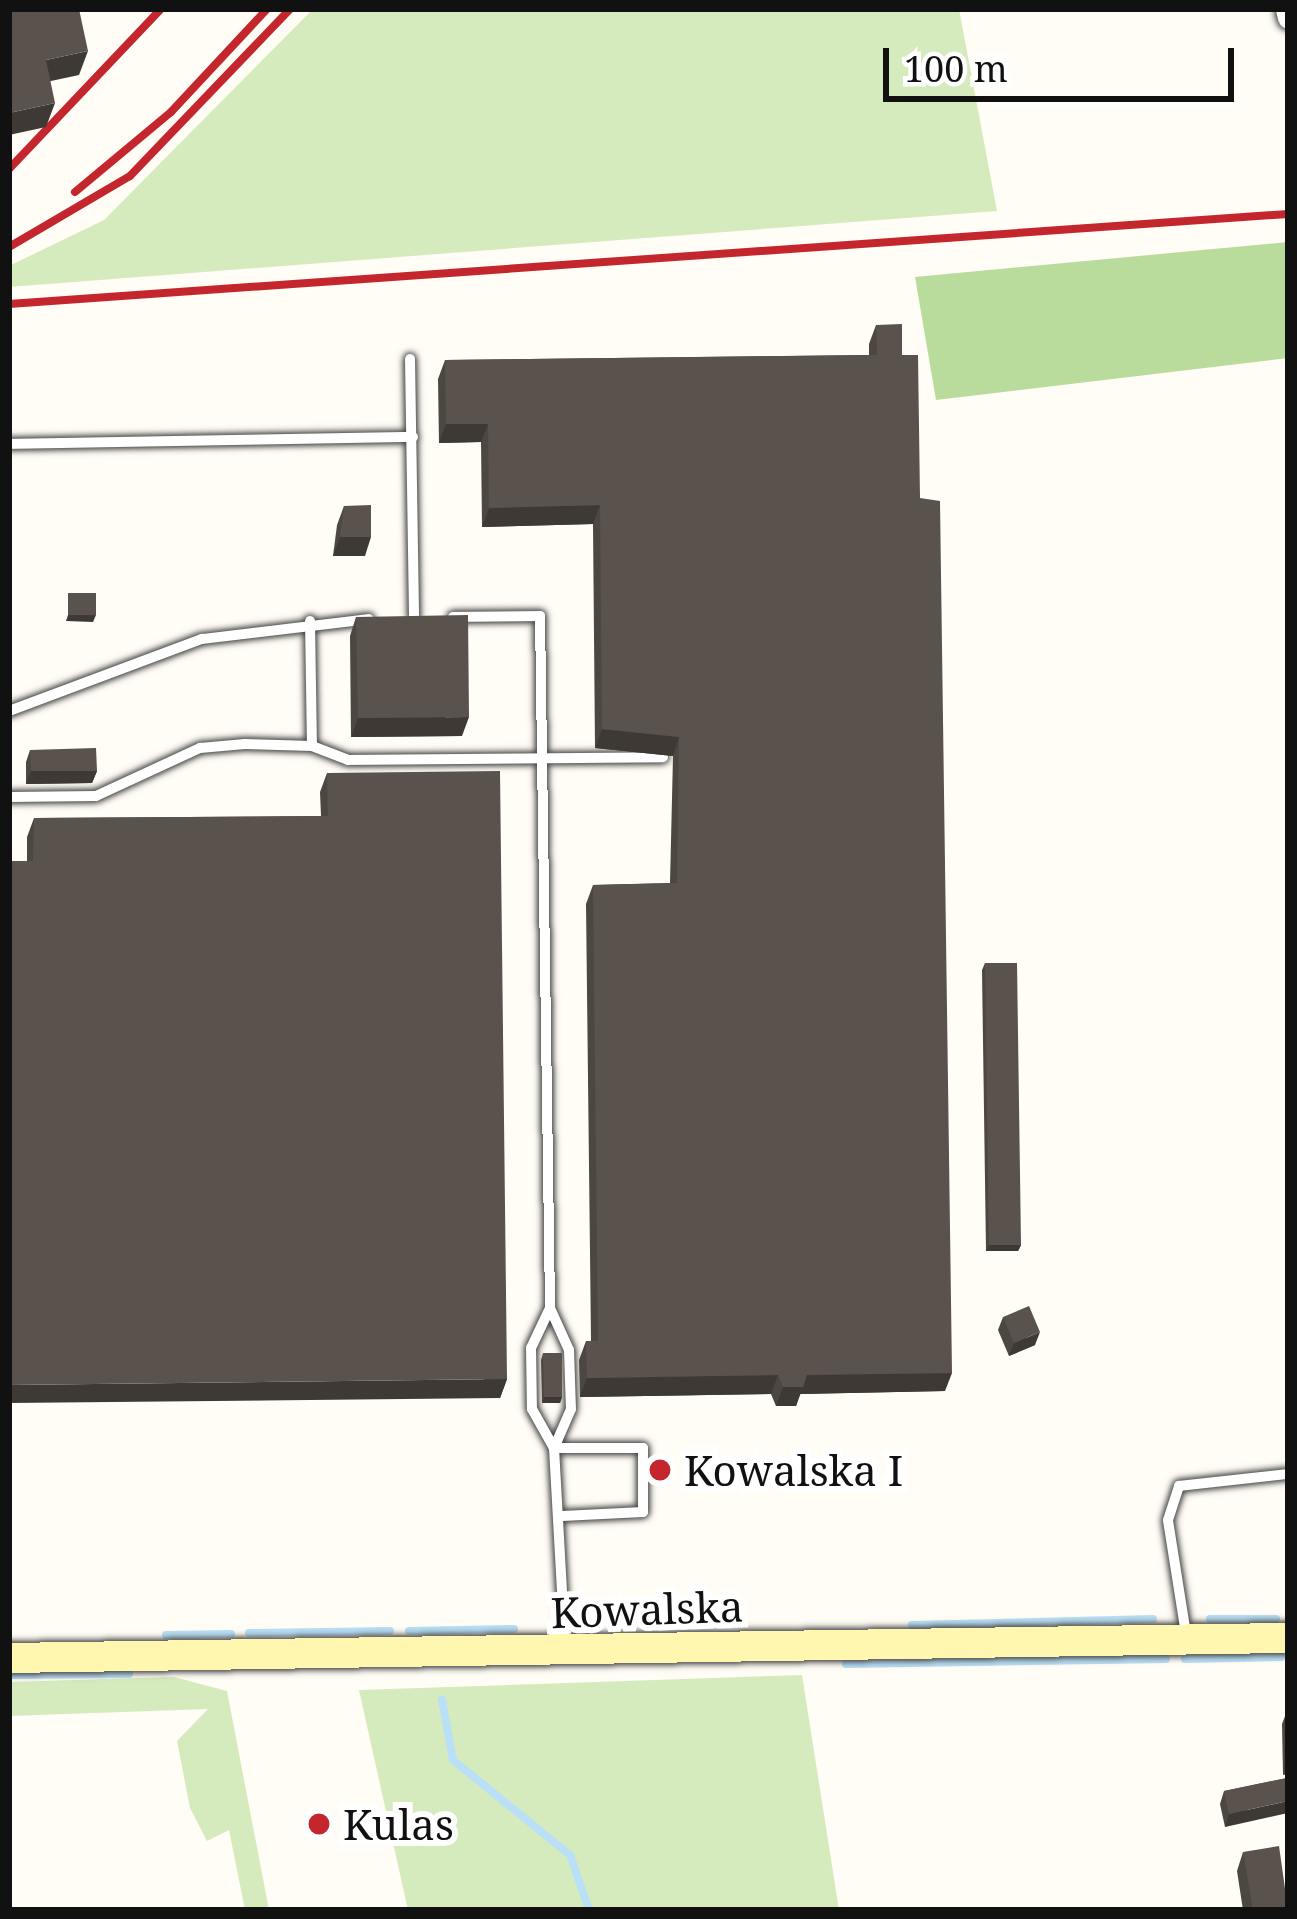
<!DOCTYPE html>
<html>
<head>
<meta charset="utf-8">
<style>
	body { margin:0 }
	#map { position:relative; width:1297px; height:1919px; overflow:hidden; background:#fffdf5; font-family:"Noto Serif",serif }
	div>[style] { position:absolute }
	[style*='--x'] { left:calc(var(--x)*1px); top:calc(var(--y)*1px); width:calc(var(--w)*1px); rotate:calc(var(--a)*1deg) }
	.green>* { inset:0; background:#d5ebbd }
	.forest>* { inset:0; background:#b9dc9c }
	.stream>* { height:8px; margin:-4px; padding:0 4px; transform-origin:4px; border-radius:4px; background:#b9e0f7 }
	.roads { filter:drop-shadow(0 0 3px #444) drop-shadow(0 0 3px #444) }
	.lane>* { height:10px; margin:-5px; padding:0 5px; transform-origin:5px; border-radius:5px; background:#fff }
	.street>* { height:21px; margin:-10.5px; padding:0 10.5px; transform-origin:10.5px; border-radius:10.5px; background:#fff }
	.secondary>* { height:30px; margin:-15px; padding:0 15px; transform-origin:15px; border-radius:15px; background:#fff6b0 }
	.rail>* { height:8px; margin:-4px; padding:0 4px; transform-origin:4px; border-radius:4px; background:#c4262e }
	.wall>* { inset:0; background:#4d4742 }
	.shaded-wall>* { inset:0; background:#3f3936 }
	.building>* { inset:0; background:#5a524d }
	.dots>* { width:33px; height:33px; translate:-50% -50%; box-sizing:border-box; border:6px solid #fff; border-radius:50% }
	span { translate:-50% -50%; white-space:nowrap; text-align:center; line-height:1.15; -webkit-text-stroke:12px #fff; paint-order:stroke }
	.poi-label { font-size:42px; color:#111 }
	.left { translate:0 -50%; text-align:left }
	.street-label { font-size:42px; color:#111 }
	.frame { position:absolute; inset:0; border:12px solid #111; pointer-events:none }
	.scale { position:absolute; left:883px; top:48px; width:351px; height:54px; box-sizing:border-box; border:6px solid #111; border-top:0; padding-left:15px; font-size:36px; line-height:42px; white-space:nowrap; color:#111; -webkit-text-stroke:9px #fff; paint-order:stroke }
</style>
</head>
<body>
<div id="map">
	<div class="green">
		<i style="clip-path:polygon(313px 9px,959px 9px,997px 211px,9px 287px,9px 266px,104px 220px)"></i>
		<i style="clip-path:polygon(802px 1675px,839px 1910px,408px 1910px,359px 1690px)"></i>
		<i style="clip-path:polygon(174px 1677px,227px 1691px,269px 1910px,245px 1910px,229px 1830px,207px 1841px,190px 1808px,177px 1741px,208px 1709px,9px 1716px,9px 1682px)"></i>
	</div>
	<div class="forest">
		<i style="clip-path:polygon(1288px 242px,1288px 358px,936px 400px,915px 277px)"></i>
	</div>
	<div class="stream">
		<i style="--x:1210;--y:1619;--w:66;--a:0"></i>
		<i style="--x:912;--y:1625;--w:241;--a:-1.4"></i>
		<i style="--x:409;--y:1631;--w:105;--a:-1.1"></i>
		<i style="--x:249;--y:1633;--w:141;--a:-0.8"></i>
		<i style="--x:166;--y:1635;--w:65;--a:-0.9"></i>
		<i style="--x:1185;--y:1659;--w:96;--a:-1.2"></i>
		<i style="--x:846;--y:1664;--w:320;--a:-0.9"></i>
		<i style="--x:9;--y:1675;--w:120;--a:-0.5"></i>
		<i style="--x:442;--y:1700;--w:61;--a:79.6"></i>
		<i style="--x:453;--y:1760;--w:151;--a:39.1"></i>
		<i style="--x:570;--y:1855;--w:58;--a:70.9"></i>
	</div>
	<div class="roads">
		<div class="lane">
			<i style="--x:410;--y:359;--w:258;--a:89.1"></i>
			<i style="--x:9;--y:444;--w:404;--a:-1"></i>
			<i style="--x:453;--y:617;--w:87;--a:-0.7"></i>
			<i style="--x:540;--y:616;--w:692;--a:89.17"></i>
			<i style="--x:550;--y:1308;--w:46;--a:65.7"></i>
			<i style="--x:569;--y:1350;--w:59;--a:88.1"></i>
			<i style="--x:571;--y:1409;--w:43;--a:113.6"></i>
			<i style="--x:310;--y:621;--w:125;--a:89.1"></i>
			<i style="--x:9;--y:711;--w:206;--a:-20.5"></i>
			<i style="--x:202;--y:639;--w:168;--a:-6.8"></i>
			<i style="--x:9;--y:797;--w:87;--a:-0.7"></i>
			<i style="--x:96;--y:796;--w:115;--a:-24.8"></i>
			<i style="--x:200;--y:748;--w:45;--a:-5.1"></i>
			<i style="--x:245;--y:744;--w:67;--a:1.7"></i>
			<i style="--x:312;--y:746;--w:39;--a:21"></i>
			<i style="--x:348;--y:760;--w:315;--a:-0.5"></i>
			<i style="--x:550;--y:1308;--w:44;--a:115.4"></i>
			<i style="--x:531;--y:1348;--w:61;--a:89.1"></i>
			<i style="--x:532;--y:1409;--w:45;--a:60.6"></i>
			<i style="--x:554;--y:1448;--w:196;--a:86.8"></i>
			<i style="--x:554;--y:1448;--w:89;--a:0"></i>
			<i style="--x:643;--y:1448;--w:64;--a:90"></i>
			<i style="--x:643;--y:1512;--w:81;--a:177.2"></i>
			<i style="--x:1186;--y:1634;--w:115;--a:-99"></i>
			<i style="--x:1168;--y:1520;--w:36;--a:-72"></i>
			<i style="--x:1179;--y:1486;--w:110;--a:-6.3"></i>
		</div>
		<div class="street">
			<i style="--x:1286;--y:9;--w:9;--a:77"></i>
		</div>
		<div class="secondary">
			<i style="--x:9;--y:1658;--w:1279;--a:-0.9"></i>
		</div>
	</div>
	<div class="rail">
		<i style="--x:9;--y:169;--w:221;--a:-46.5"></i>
		<i style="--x:75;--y:192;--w:125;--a:-39.8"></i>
		<i style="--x:171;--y:112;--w:141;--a:-47"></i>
		<i style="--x:9;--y:247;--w:140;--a:-30.4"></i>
		<i style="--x:130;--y:176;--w:231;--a:-46.2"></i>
		<i style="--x:9;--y:304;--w:1282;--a:-4.03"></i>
	</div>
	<div class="wall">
		<i style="clip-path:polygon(876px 325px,902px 355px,920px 498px,945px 1391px,800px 1394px,796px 1406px,776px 1406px,771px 1394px,580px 1397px,579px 1360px,586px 1341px,591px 1341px,586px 904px,593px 885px,670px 883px,673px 756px,595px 748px,593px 524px,482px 527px,481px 442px,439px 443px,438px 379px,445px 360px,869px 355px,869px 344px)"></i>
		<i style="clip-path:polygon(344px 506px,365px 556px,333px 556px,337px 525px)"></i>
		<i style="clip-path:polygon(356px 617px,462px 736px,351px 737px,350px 636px)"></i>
		<i style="clip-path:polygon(30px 750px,97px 771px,92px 783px,26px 784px,26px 762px)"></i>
		<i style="clip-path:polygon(327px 773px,507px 1379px,500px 1398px,27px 861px,27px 837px,34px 818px,321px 816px,320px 792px)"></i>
		<i style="clip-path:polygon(985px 963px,1021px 1245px,1018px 1251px,986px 1251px,982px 970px)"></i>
		<i style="clip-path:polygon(1003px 1317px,1035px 1345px,1009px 1356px,998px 1330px)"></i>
		<i style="clip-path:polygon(543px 1353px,562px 1397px,560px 1403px,542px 1403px,541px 1360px)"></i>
		<i style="clip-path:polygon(1287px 1711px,1288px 1774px,1283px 1775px,1282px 1724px)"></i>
		<i style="clip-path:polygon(1287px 1778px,1225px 1827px,1220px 1804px,1224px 1791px)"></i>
		<i style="clip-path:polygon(1243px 1852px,1288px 1910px,1243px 1910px,1237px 1871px)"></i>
	</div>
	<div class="shaded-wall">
		<i style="clip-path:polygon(88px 51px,79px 75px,37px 84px,46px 60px)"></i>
		<i style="clip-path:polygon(55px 103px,46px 127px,9px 135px,9px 113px)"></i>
		<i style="clip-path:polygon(446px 424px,488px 424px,481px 442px,439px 443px)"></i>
		<i style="clip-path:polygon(600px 505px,593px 524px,482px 527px,489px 508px)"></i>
		<i style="clip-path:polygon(340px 537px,371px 537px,365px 556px,333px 556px)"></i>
		<i style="clip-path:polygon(68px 615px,96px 615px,93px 622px,66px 621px)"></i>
		<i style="clip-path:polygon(469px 717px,462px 736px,351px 737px,358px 718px)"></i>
		<i style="clip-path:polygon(602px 729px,679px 737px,673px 756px,595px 748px)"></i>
		<i style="clip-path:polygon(31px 771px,97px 771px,92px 783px,26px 784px)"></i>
		<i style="clip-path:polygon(989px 1245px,1021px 1245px,1018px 1251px,986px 1251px)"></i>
		<i style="clip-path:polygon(1040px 1332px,1035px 1345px,1009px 1356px,1014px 1343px)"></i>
		<i style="clip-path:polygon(952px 1373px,945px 1391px,800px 1394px,807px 1375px)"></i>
		<i style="clip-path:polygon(778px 1375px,771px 1394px,580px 1397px,587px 1378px)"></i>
		<i style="clip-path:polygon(507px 1379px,500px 1398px,9px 1403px,9px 1385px)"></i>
		<i style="clip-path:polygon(783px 1387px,803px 1387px,796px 1406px,776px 1406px)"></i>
		<i style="clip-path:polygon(544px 1397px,562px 1397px,560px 1403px,542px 1403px)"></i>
		<i style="clip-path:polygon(1288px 1801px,1288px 1813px,1225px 1827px,1229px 1814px)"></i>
	</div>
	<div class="building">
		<i style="clip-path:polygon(9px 9px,79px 9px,88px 51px,46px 60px,55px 103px,9px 113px)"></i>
		<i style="clip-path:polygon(902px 324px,902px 355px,918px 355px,920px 498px,940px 501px,952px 1373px,807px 1375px,803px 1387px,783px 1387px,778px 1375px,587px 1378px,586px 1341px,598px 1341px,593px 885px,677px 883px,679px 737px,602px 729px,600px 505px,489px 508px,488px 424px,446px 424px,445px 360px,877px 355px,876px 325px)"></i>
		<i style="clip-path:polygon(371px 505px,371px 537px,340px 537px,344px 506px)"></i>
		<i style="clip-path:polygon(68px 593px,96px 593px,96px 615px,68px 615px)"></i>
		<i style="clip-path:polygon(468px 615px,469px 717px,358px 718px,356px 617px)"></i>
		<i style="clip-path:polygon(96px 748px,97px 771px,31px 771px,30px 750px)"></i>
		<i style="clip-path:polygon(500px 771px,507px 1379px,9px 1385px,9px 861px,33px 861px,34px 818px,328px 816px,327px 773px)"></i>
		<i style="clip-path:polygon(985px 963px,1017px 963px,1021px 1245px,989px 1245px)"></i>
		<i style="clip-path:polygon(1029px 1306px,1040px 1332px,1014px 1343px,1003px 1317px)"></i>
		<i style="clip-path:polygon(543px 1353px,562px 1353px,562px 1397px,544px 1397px)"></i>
		<i style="clip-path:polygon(1287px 1711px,1288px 1711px,1287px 1762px)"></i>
		<i style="clip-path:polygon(1287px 1778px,1288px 1801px,1229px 1814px,1224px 1791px)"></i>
		<i style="clip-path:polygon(1279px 1846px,1288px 1910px,1253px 1910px,1243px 1852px)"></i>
	</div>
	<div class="dots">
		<i style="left:660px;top:1470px;background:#c4262e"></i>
		<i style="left:319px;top:1824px;background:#c4262e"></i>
	</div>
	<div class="poi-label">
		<span class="left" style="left:684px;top:1470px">Kowalska I</span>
		<span class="left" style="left:343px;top:1824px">Kulas</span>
	</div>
	<div class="street-label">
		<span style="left:647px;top:1609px;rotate:-2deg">Kowalska</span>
	</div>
	<div class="frame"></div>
	<div class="scale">100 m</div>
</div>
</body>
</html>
